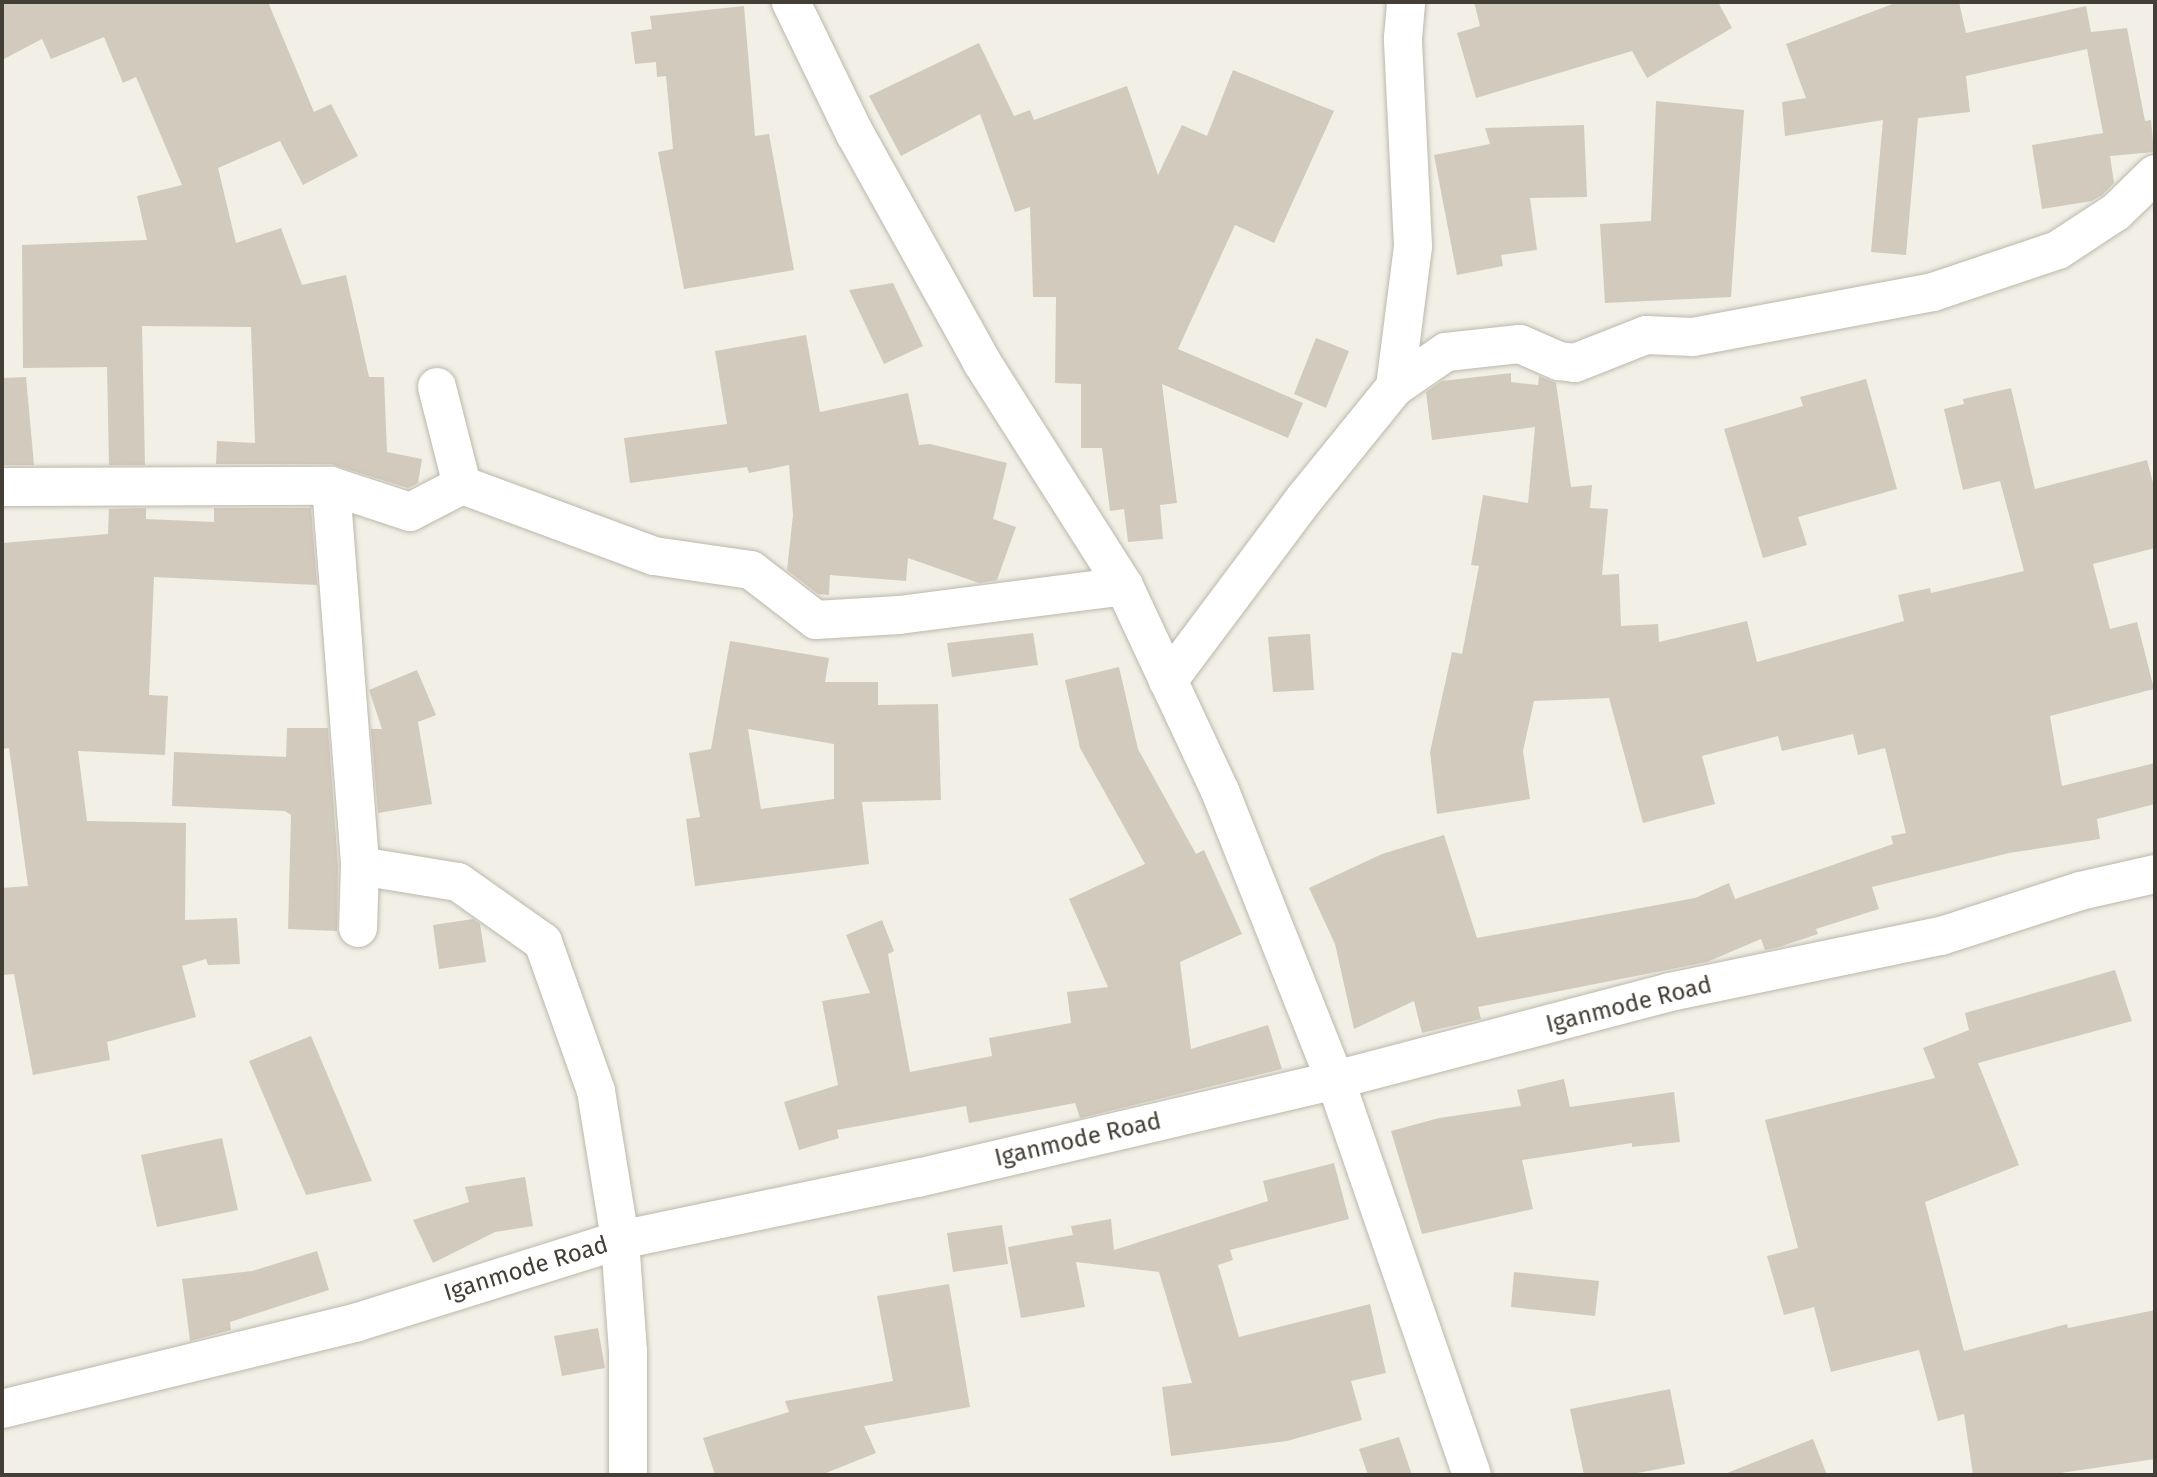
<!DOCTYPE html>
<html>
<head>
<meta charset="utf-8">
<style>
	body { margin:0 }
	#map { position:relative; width:2157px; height:1477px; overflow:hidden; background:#f1efe6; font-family:"Fira Sans",sans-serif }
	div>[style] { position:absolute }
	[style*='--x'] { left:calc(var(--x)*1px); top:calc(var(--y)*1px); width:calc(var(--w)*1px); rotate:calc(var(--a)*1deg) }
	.building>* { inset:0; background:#d2cbbd }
	.roads { filter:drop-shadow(0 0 2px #bcb7aa) drop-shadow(0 0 2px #bcb7aa) }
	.minor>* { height:38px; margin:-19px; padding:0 19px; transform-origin:19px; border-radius:19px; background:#fff }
	.tertiary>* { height:38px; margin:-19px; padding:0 19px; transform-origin:19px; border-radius:19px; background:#fff }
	span { translate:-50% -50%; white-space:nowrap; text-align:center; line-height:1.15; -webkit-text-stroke:6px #fff; paint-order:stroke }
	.street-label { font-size:24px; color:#443f36 }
	.frame { position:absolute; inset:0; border:4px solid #443f36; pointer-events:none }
</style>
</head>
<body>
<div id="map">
	<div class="building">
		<i style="clip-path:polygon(2px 2px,268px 2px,314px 112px,331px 104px,358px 156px,303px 185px,280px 141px,218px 168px,236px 243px,281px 228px,302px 285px,346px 275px,369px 377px,384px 377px,387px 452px,422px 459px,418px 483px,408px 488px,331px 464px,216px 464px,217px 441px,255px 443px,251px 327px,142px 326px,145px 465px,109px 465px,107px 367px,23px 368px,22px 245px,147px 240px,137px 196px,182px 185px,136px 77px,123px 83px,104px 37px,51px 59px,42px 39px,2px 60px)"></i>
		<i style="clip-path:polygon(1474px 2px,1718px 2px,1732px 28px,1647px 78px,1632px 51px,1476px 98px,1457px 33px,1480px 26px)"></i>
		<i style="clip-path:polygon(1898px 2px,1959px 2px,1966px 33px,2086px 6px,2091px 32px,2127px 28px,2145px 121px,2151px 120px,2154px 152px,2110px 156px,2114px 183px,2102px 195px,2092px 201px,2042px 209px,2032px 145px,2103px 133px,2087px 49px,1966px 76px,1970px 112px,1918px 118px,1906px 255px,1871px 252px,1883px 120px,1785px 136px,1782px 102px,1806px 98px,1786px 44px)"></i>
		<i style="clip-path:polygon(744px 6px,755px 136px,769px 134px,794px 270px,684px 289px,658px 152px,673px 149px,666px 76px,657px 77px,656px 62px,635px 64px,631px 32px,652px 29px,650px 16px)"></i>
		<i style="clip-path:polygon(979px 43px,1014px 116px,1030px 110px,1034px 120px,1127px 86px,1158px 175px,1182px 125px,1207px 136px,1233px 70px,1334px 111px,1274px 243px,1235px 225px,1178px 349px,1303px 403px,1288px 438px,1162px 384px,1177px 503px,1160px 505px,1163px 539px,1128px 542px,1124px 509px,1110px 511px,1102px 448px,1081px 448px,1081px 384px,1055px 383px,1056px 297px,1033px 297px,1030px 207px,1015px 212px,980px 114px,901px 156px,869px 96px)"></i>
		<i style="clip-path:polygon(1656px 101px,1744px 110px,1731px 297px,1605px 303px,1600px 224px,1651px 221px)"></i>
		<i style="clip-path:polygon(1584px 125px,1587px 197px,1530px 198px,1537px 250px,1501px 255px,1503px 266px,1457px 275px,1434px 155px,1490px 144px,1485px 128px)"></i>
		<i style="clip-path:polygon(893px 283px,923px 346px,884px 364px,849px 290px)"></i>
		<i style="clip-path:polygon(806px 335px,820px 412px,908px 393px,919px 445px,930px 444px,1007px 463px,993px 519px,1016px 527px,997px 580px,979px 583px,908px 558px,906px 581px,830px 575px,829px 595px,818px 594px,787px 570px,793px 515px,789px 465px,749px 473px,747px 467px,630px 483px,624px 438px,727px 424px,715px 351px)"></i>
		<i style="clip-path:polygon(1316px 338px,1349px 351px,1326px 408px,1294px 394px)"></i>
		<i style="clip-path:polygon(1511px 373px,1511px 382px,1538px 385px,1539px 376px,1556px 383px,1571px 487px,1592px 485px,1590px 508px,1608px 509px,1602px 575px,1619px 574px,1621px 626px,1658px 624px,1659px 642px,1747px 621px,1757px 662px,1904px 621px,1898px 595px,1930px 588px,1931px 593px,2024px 571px,2000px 481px,1963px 490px,1944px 409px,1964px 404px,1963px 399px,2011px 388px,2035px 489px,2147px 460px,2155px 490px,2155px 548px,2093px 564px,2110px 629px,2137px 622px,2154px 689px,2050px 716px,2062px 786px,2155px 763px,2155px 804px,2097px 819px,2100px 839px,2009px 853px,1872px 887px,1879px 909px,1816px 929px,1818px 934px,1779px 947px,1765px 950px,1761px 939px,1707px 962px,1478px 1007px,1481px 1019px,1422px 1033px,1414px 1001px,1354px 1029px,1335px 944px,1309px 888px,1382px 854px,1444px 835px,1477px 938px,1695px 898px,1729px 883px,1735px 899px,1893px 844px,1891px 836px,1906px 833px,1885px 748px,1858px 755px,1853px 734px,1782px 751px,1778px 736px,1702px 756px,1715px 804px,1643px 823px,1609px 698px,1534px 701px,1523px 751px,1530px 799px,1437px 814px,1430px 752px,1452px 652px,1462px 654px,1479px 566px,1471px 565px,1483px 495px,1528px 503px,1535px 427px,1432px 440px,1426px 392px,1442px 381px)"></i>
		<i style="clip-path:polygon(26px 377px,34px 465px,2px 465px,2px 378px)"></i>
		<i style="clip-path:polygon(1866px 379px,1897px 489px,1798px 517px,1807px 545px,1763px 558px,1724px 429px,1803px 406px,1800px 397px)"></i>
		<i style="clip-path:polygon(146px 508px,146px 519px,214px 522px,214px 508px,311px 508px,317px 585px,154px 577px,149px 695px,168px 696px,165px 755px,78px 751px,87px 821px,186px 823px,185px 920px,237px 918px,240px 964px,208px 965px,206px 959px,182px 966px,196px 1017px,107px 1042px,110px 1060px,33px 1075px,14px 974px,2px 975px,2px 888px,28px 886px,9px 748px,2px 749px,2px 543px,108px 534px,109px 509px)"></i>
		<i style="clip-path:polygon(1033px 633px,1038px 665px,952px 677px,947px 643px)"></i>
		<i style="clip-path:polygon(1310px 634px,1314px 690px,1273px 692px,1268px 637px)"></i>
		<i style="clip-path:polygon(evenodd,730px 641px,829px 658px,825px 682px,878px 682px,878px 705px,938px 704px,941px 800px,862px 802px,869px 864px,695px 886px,686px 819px,700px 817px,689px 753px,711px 749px,730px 641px,748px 729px,834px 744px,834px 799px,761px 809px,748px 729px)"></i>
		<i style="clip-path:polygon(1119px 667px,1138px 749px,1196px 854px,1204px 850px,1242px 934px,1180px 962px,1191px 1049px,1268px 1025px,1282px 1069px,1080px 1118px,1075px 1103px,969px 1123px,966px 1106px,837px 1130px,839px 1138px,799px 1150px,784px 1102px,838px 1085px,822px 1001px,870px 993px,846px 935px,882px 920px,894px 951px,888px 954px,910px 1072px,992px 1056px,989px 1038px,1071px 1023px,1067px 992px,1108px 987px,1069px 899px,1145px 864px,1080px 748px,1065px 680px)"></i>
		<i style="clip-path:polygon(417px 670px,436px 715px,418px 722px,432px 804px,378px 813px,371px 729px,382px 729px,369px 690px)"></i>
		<i style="clip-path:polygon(287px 728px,328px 728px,338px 866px,337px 931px,288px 929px,291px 815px,285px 811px,172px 806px,174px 752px,286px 757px)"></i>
		<i style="clip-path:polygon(473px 919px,480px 924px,486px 962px,439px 969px,433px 925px)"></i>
		<i style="clip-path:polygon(2115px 970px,2132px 1021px,1978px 1063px,2019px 1165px,1925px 1202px,1964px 1351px,2067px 1324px,2068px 1328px,2155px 1310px,2155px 1459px,2047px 1475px,1973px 1475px,1964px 1414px,1938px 1421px,1919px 1350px,1831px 1372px,1814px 1307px,1784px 1315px,1767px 1256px,1798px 1248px,1765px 1120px,1935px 1078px,1923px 1048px,1969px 1030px,1965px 1013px)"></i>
		<i style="clip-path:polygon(311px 1036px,372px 1181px,306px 1195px,249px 1061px)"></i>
		<i style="clip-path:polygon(1564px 1079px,1570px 1107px,1674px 1092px,1680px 1142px,1632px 1147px,1632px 1143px,1522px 1160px,1533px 1209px,1422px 1234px,1391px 1131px,1439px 1118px,1521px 1106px,1517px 1090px)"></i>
		<i style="clip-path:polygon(222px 1138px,238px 1210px,157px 1227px,141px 1155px)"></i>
		<i style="clip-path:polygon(1334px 1163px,1349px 1219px,1230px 1250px,1233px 1260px,1218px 1265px,1239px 1337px,1370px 1304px,1386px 1373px,1351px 1381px,1362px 1420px,1287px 1441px,1171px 1456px,1162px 1387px,1192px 1383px,1159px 1272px,1076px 1262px,1085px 1307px,1021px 1318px,1008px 1247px,1073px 1235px,1071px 1226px,1111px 1219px,1114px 1250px,1268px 1201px,1263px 1181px)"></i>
		<i style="clip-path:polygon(525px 1177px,533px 1226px,495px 1232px,433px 1263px,413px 1220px,469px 1202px,465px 1187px)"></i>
		<i style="clip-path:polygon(1002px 1225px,1008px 1264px,953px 1272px,947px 1233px)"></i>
		<i style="clip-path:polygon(317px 1251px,329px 1290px,230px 1322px,231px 1330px,190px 1341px,182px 1279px,252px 1271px)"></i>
		<i style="clip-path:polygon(1514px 1272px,1599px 1281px,1595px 1316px,1511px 1307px)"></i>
		<i style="clip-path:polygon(949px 1284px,970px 1407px,864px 1426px,876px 1453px,821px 1475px,715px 1475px,703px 1438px,789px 1412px,785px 1401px,893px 1381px,877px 1296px)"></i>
		<i style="clip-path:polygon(598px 1328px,605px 1368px,562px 1376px,554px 1336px)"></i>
		<i style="clip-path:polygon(1670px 1389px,1685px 1464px,1627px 1475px,1584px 1475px,1570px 1409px)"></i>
		<i style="clip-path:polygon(1399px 1437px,1412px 1475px,1368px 1475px,1359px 1449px)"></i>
		<i style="clip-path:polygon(1813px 1439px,1827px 1475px,1727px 1475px,1727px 1473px)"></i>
	</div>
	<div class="roads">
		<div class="minor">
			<i style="--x:437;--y:387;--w:101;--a:75.7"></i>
			<i style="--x:1395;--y:387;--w:142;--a:-82.7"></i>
			<i style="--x:1413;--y:246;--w:208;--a:-92.8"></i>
			<i style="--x:1403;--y:38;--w:36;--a:-85"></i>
			<i style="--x:331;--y:486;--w:381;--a:85.6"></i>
			<i style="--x:360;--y:866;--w:62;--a:91.8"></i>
			<i style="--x:2;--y:487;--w:329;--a:-0.2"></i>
			<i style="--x:331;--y:486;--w:83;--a:18.2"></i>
			<i style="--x:410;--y:512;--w:59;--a:-27.4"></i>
			<i style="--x:462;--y:485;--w:205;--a:20.3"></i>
			<i style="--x:654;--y:556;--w:98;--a:8.2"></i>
			<i style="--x:751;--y:570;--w:82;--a:37.6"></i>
			<i style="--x:816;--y:620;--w:83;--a:-3.4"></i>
			<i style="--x:899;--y:615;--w:227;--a:-7.3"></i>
			<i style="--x:1168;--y:681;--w:229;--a:-53.2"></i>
			<i style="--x:1305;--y:498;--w:143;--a:-51"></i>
			<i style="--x:1395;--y:387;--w:62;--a:-34.5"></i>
			<i style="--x:1446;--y:352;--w:74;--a:-6.2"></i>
			<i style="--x:1520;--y:344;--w:43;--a:23.6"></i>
			<i style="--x:1559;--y:361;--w:16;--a:7"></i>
			<i style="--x:1575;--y:363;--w:76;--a:-21.5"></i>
			<i style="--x:1646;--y:335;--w:47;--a:2.4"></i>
			<i style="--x:1693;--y:337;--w:244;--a:-10.6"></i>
			<i style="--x:1933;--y:292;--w:132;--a:-18.6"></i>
			<i style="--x:2058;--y:250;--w:69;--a:-33.2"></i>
			<i style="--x:2116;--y:212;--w:54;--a:-44.3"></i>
			<i style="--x:360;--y:866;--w:99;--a:9.3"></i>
			<i style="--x:458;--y:882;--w:104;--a:35.2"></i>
			<i style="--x:543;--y:942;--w:158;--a:70.4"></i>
			<i style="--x:596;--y:1091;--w:151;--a:80.8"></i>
			<i style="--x:620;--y:1240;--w:111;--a:85.9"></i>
			<i style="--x:628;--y:1351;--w:124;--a:90"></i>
			<i style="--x:2;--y:1409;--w:366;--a:-13.7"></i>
			<i style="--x:358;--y:1322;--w:275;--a:-17.4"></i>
			<i style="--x:620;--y:1240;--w:304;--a:-11.8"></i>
			<i style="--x:918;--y:1178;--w:428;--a:-13.2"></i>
			<i style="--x:1335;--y:1080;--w:311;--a:-111.7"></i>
			<i style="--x:1220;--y:791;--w:226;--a:-115.1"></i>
			<i style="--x:1124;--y:586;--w:265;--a:-122.4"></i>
			<i style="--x:982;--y:362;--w:261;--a:-119.1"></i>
			<i style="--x:855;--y:134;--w:147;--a:-115.9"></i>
		</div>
		<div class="tertiary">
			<i style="--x:1472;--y:1475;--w:418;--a:-109.1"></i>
			<i style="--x:1335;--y:1080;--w:346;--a:-14.7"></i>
			<i style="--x:1670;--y:992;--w:277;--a:-11.7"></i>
			<i style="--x:1941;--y:936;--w:146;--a:-17.9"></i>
			<i style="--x:2080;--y:891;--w:77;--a:-12.8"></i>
		</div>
	</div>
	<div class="street-label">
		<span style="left:1629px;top:1005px;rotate:-14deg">Iganmode Road</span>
		<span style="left:1078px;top:1140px;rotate:-13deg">Iganmode Road</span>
		<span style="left:526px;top:1269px;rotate:-17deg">Iganmode Road</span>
	</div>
	<div class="frame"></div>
</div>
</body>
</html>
